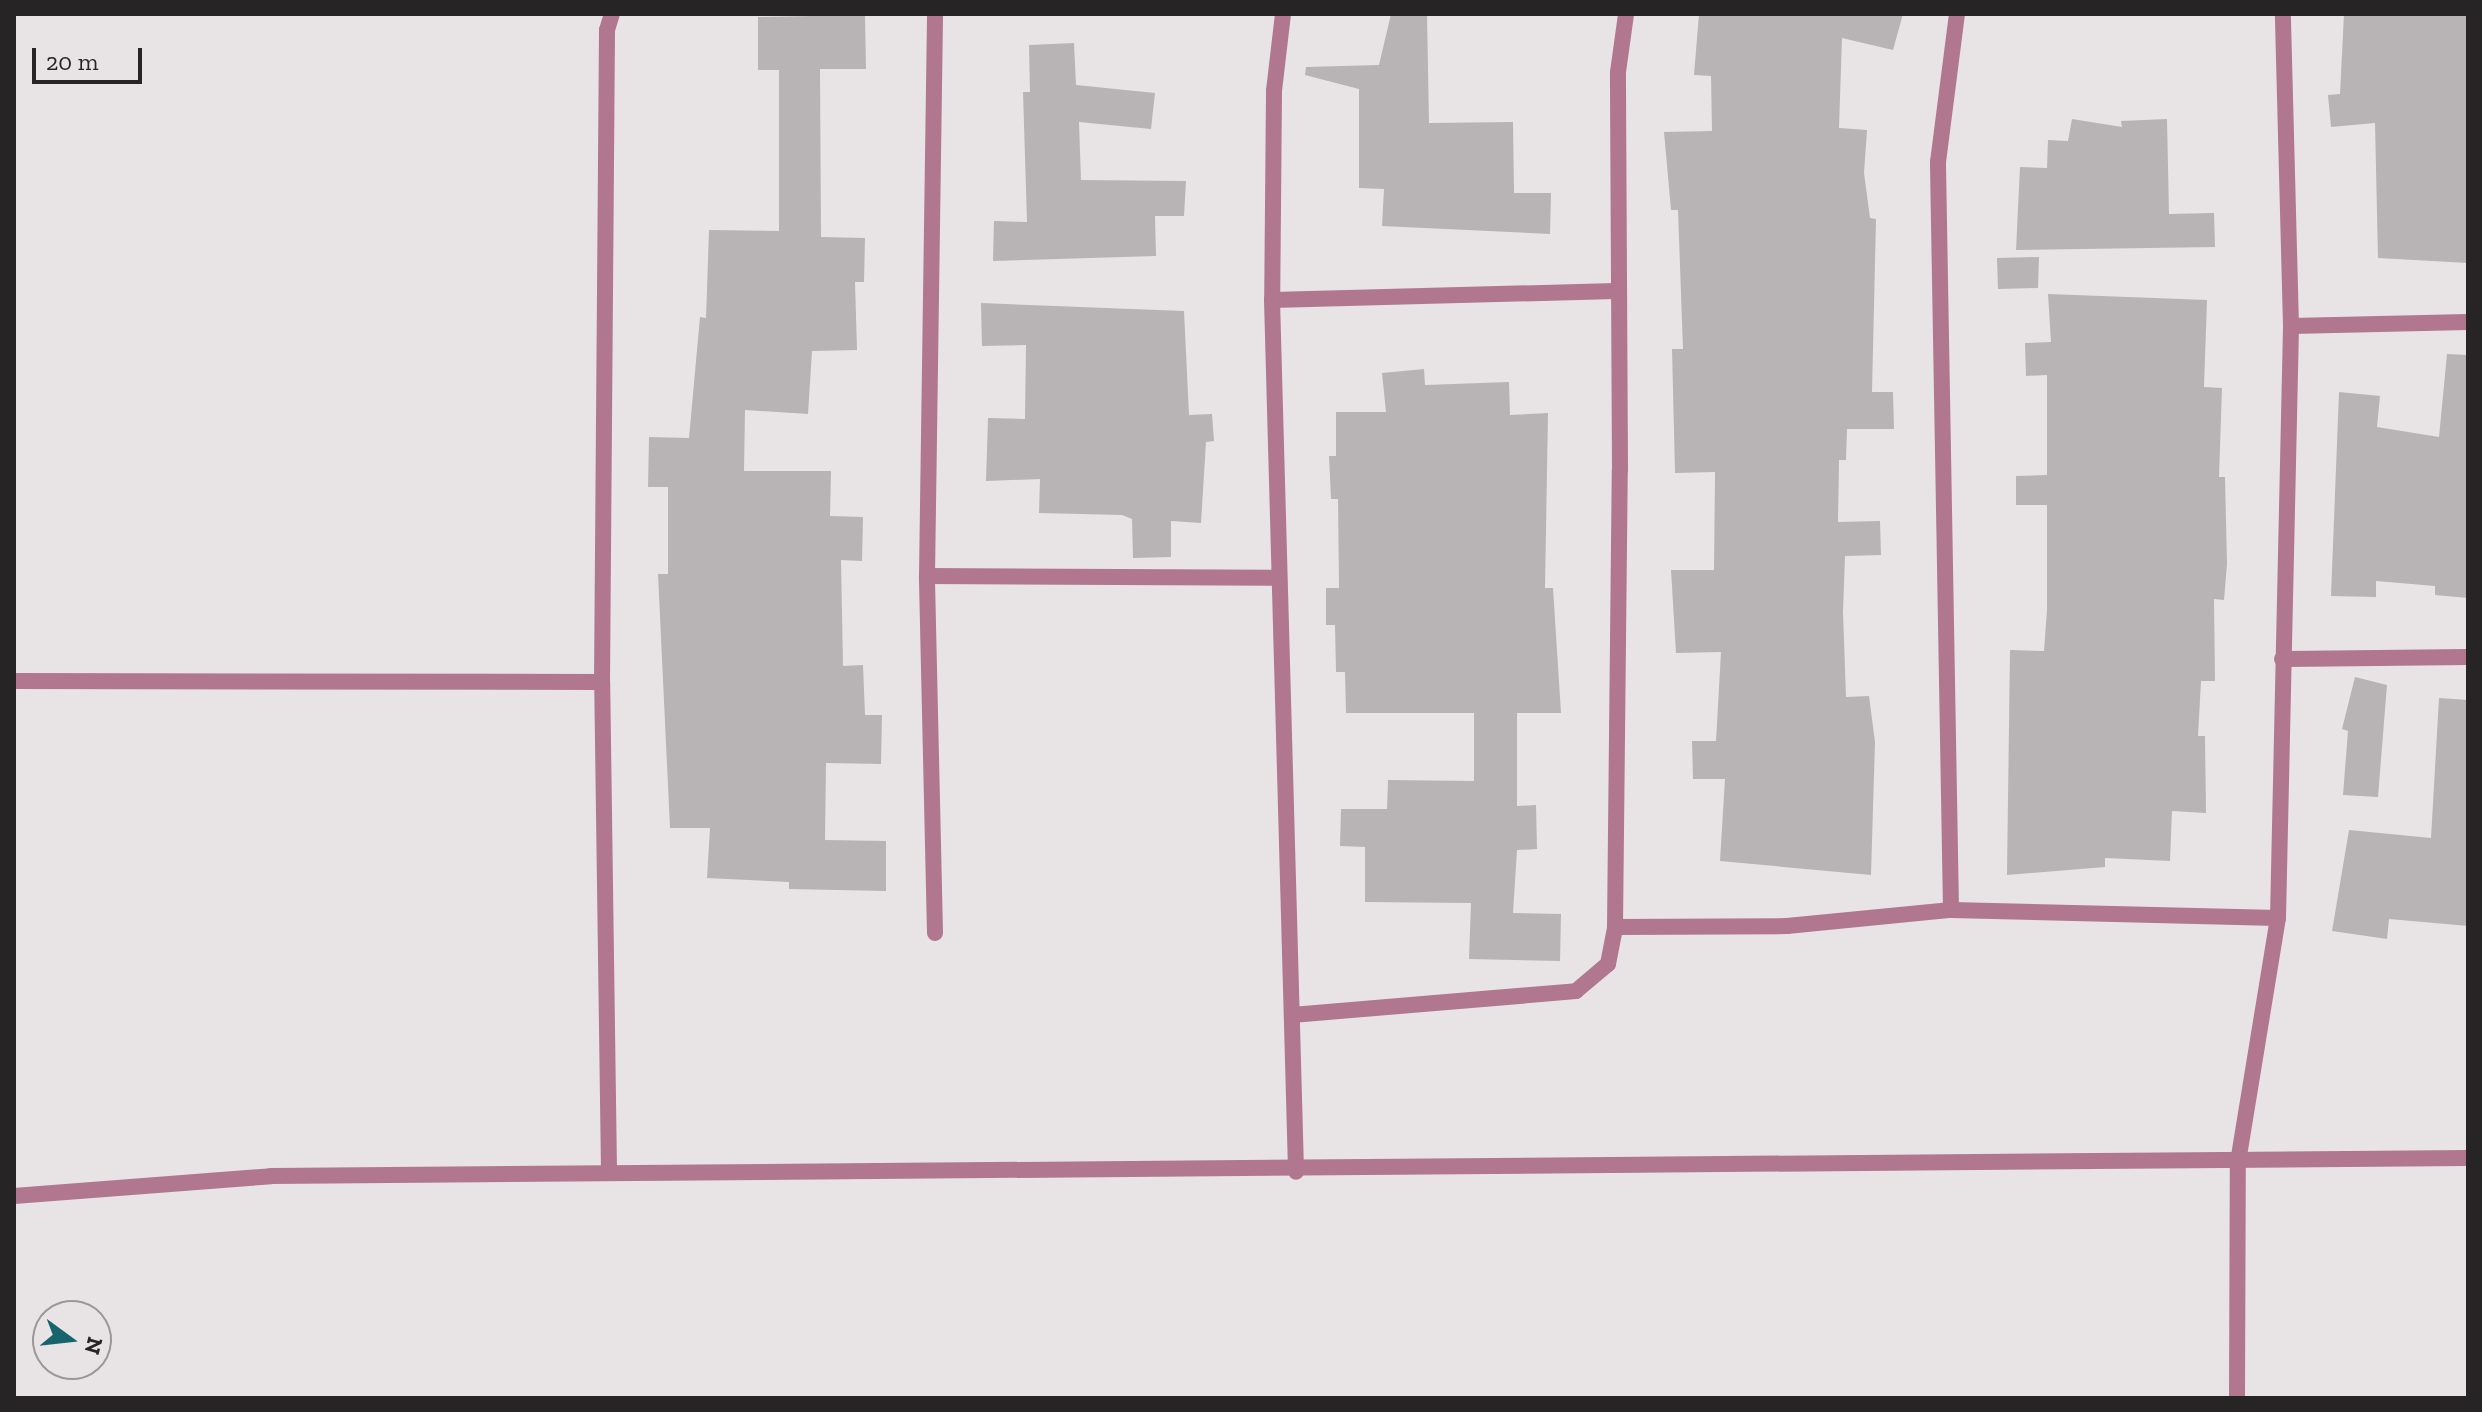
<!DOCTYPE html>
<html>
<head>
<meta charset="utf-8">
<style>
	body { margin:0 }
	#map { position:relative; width:2482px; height:1412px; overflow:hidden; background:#e8e4e5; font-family:"Zilla Slab",serif }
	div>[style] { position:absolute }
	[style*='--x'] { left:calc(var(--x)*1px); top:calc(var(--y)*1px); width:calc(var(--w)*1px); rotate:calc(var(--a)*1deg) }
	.building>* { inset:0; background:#b8b3b5 }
	.minor>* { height:16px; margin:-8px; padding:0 8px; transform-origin:8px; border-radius:8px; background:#b0778e }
	.tertiary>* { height:16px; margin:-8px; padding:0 8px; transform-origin:8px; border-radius:8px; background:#b0778e }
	span { translate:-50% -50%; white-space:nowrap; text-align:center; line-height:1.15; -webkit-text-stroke:6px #e8e4e5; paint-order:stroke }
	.frame { position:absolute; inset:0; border:16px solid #262425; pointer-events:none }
	.north { position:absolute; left:32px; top:1300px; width:80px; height:80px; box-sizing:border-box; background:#e8e4e5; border:2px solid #9a9798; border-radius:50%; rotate:105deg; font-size:22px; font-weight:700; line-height:32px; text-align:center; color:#262425 }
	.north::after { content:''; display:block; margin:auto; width:28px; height:36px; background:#17656c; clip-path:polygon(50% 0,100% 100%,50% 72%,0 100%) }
	.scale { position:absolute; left:32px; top:48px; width:110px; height:36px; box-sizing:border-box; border:4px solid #262425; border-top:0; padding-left:10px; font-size:24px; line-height:28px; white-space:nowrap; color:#262425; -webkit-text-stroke:6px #e8e4e5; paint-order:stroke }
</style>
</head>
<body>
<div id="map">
	<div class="building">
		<i style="clip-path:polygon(1391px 14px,1427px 14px,1429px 123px,1513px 122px,1514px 193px,1551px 193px,1550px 234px,1382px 226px,1384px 189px,1359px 188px,1359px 89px,1305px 75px,1306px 67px,1379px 65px)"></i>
		<i style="clip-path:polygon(1699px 14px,1903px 14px,1893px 50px,1842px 38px,1839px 128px,1867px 130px,1864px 173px,1870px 218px,1876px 219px,1872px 392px,1893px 392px,1894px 429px,1847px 429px,1846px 460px,1839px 460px,1838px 522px,1880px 521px,1881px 555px,1845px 556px,1843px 612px,1846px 697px,1869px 696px,1875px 742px,1871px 875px,1720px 861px,1725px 779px,1693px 779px,1692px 741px,1716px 741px,1721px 652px,1676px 653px,1671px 570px,1714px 570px,1715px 472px,1675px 473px,1672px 349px,1683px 349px,1678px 210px,1671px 210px,1664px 132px,1712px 131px,1711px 76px,1694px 75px)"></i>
		<i style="clip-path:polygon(2344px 14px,2468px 14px,2468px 263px,2378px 258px,2375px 123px,2331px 127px,2328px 95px,2340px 94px)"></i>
		<i style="clip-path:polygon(865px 15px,866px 69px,820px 69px,821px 237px,865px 238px,864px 282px,855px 282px,857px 350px,812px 351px,808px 414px,745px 410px,744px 471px,831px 471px,830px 516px,863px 517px,862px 561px,841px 560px,843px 666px,863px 665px,865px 715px,882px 715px,881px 764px,826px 763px,825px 840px,886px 841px,886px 891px,789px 889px,789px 882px,707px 878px,710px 828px,670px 828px,658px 574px,668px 574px,668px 487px,648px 487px,649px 437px,689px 438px,700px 317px,706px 318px,709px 230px,779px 231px,779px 70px,758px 70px,758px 17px)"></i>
		<i style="clip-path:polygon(1074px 43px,1076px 85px,1155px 93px,1151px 129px,1079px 122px,1081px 180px,1186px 181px,1184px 216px,1155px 216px,1156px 256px,993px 261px,994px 221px,1027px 222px,1023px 92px,1030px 92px,1029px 45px)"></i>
		<i style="clip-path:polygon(2072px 119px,2122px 127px,2121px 121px,2167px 119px,2169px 214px,2214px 213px,2215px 247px,2016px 250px,2020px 167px,2047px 168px,2048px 140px,2068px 141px)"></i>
		<i style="clip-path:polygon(2039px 257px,2038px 288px,1998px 289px,1997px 258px)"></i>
		<i style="clip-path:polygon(2048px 294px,2207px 300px,2204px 387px,2222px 388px,2219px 477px,2225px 477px,2227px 564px,2224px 600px,2214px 599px,2215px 681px,2201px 681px,2198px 736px,2205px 736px,2206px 813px,2172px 811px,2170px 861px,2105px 858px,2105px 867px,2007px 875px,2010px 650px,2044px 651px,2047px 610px,2047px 505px,2016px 505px,2016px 476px,2047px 475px,2047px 375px,2026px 376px,2025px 343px,2051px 342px)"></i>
		<i style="clip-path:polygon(981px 303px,1184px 311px,1189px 415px,1212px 414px,1214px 441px,1206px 442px,1201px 523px,1171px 521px,1171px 557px,1133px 558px,1132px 519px,1122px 515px,1039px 513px,1040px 479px,986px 481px,988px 418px,1025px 419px,1026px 345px,982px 346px)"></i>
		<i style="clip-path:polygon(2447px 354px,2468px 355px,2468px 598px,2435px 595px,2435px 586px,2376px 581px,2376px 597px,2331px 596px,2339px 392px,2380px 396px,2377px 427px,2439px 437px)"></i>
		<i style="clip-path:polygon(1424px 369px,1425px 385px,1509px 382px,1510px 415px,1548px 413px,1545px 588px,1553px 588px,1561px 713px,1517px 713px,1517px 806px,1536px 805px,1537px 849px,1517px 850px,1513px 913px,1561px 914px,1560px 961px,1469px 959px,1471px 903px,1365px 902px,1365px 847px,1340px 846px,1341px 809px,1387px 809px,1388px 780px,1474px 781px,1474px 713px,1346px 713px,1345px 672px,1336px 672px,1335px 625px,1326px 625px,1326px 588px,1339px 588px,1338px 499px,1331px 499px,1329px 456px,1336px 456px,1336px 412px,1386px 412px,1382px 373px)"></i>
		<i style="clip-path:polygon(2355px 677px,2387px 685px,2378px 797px,2343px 795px,2348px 731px,2342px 729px)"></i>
		<i style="clip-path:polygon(2439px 698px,2468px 700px,2468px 926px,2389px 919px,2387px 939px,2332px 931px,2349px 830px,2431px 838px)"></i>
	</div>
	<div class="minor">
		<i style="--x:1283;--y:14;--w:78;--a:96.7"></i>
		<i style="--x:1274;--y:91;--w:209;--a:90.5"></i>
		<i style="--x:1272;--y:300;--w:872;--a:88.42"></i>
		<i style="--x:1272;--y:300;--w:344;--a:-1.5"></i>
		<i style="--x:2291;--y:326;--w:177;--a:-1.3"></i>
		<i style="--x:927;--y:576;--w:351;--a:0.3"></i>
		<i style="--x:2282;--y:659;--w:186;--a:-0.6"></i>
		<i style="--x:14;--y:681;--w:588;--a:0.1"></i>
		<i style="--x:1951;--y:910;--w:748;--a:-91"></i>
		<i style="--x:1938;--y:162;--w:149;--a:-82.7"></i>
		<i style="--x:1615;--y:927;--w:172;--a:-0.3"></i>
		<i style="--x:1787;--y:926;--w:165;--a:-5.6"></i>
		<i style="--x:1951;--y:910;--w:327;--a:1.4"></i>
		<i style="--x:935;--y:933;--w:357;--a:-91.3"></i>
		<i style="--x:927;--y:576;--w:562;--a:-89.18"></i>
		<i style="--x:1292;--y:1015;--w:285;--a:-4.8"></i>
		<i style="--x:1576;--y:991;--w:42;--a:-40.2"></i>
		<i style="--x:1608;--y:964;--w:38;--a:-79"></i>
		<i style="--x:1615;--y:927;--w:457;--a:-89.4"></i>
		<i style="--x:1620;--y:470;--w:398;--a:-90.3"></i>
		<i style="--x:1618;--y:72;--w:59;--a:-82.1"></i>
		<i style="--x:609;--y:1171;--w:489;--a:-90.8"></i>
		<i style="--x:602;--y:682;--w:652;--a:-89.56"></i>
		<i style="--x:607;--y:30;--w:17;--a:-73"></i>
		<i style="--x:2237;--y:1398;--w:236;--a:-89.8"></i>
		<i style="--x:2238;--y:1162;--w:247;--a:-80.7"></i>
		<i style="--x:2278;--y:918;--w:592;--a:-88.74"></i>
		<i style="--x:2291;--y:326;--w:312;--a:-91.5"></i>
	</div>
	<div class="tertiary">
		<i style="--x:14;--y:1196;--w:258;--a:-4.4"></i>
		<i style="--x:271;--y:1176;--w:2197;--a:-0.47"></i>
	</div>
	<div class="frame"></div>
	<div class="north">N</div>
	<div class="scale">20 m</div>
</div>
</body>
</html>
